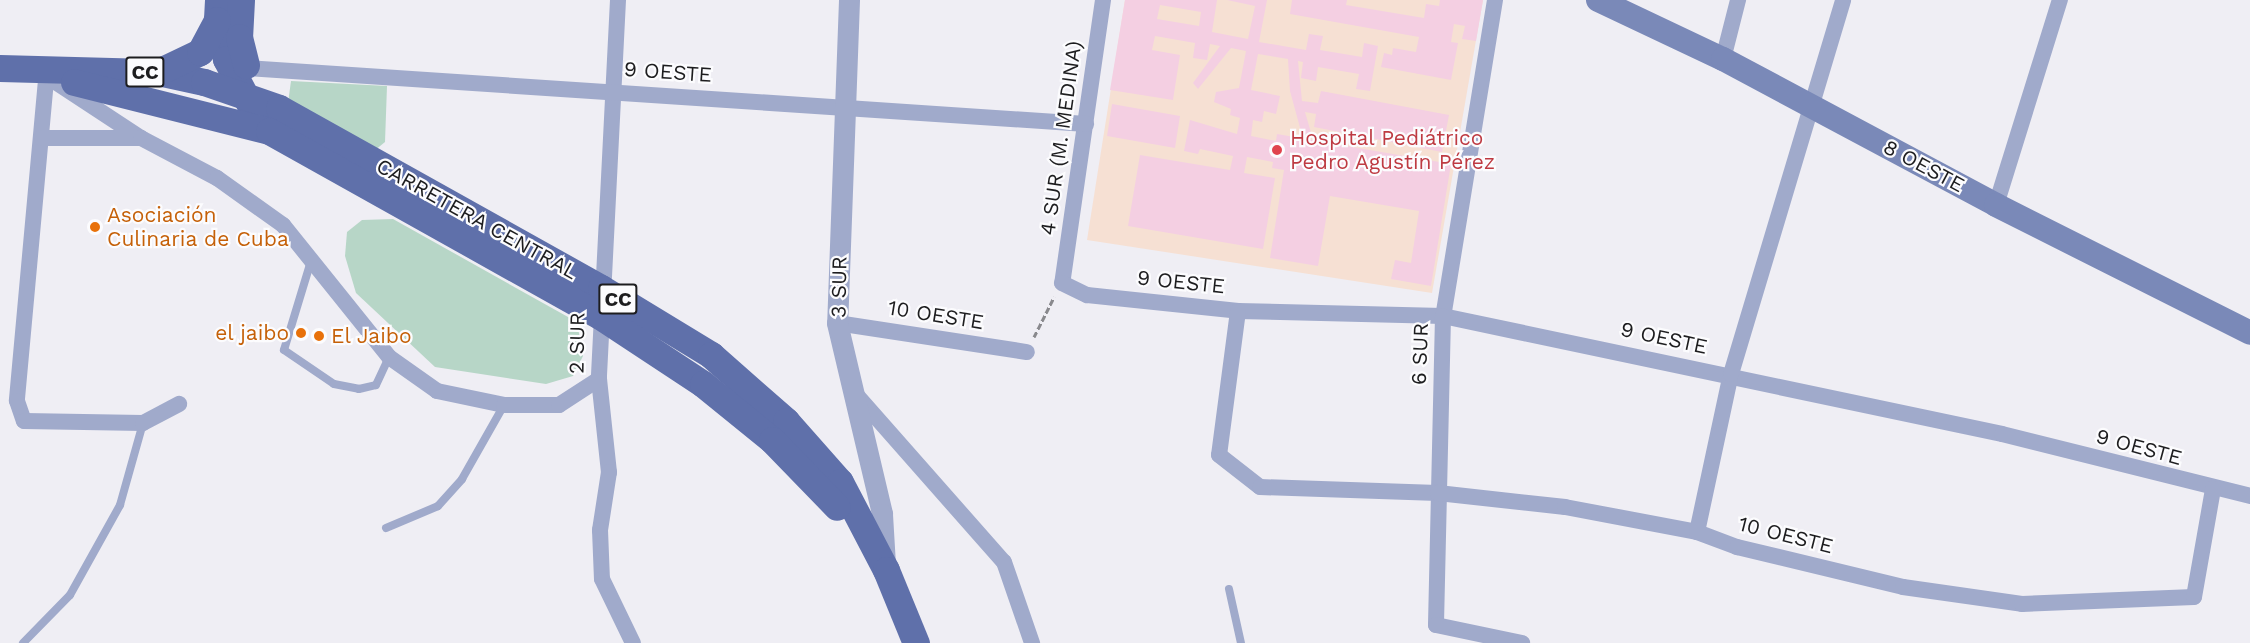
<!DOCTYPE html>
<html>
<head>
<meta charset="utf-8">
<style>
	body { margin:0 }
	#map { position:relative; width:2250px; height:643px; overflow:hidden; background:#efeef4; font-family:"Work Sans",sans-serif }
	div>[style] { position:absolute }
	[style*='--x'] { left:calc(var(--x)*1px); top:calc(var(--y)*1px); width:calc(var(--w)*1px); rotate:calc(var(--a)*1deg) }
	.medical>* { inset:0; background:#f6e0d3 }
	.green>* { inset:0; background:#b7d6c7 }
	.building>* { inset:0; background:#f4cfe2 }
	.path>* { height:3px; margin-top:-1.5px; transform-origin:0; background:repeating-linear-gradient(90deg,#89898d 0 6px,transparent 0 9px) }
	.service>* { height:8px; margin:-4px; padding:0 4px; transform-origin:4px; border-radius:4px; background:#a0aacb }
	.minor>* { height:16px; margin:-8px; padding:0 8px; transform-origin:8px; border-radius:8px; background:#a0aacb }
	.tertiary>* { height:21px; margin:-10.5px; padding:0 10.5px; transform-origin:10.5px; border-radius:10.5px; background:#a0aacb }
	.secondary>* { height:24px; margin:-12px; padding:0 12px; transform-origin:12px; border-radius:12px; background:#7a89b8 }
	.primary>* { height:27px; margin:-13.5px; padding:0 13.5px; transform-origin:13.5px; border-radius:13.5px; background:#5f70aa }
	.dots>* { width:16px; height:16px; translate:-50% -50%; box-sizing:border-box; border:3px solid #fcfcfe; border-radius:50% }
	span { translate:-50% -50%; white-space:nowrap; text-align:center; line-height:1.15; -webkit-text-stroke:4.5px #fcfcfe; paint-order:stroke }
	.shield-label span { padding:2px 4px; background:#fcfcfe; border:2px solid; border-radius:4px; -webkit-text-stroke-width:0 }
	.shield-label { font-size:20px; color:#1d1d1f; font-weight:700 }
	.street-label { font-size:21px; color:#1d1d1f }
	.health-label { font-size:21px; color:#be3a42 }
	.left { translate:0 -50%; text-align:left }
	.food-label { font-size:21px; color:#c56008 }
	.right { translate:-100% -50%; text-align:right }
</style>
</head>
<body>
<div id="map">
	<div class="medical">
		<i style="clip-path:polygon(1125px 0,1483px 0,1432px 293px,1087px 240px)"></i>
	</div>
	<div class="green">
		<i style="clip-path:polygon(291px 81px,387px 86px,385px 142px,374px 151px,288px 103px)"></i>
		<i style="clip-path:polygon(393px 219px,577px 322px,583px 356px,573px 376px,546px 384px,435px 367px,356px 293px,345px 256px,347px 232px,362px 220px)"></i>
	</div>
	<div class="building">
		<i style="clip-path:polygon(evenodd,1125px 0,1217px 0,1212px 32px,1248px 39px,1255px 6px,1227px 0,1267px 0,1259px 42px,1306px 50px,1309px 34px,1323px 36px,1320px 50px,1362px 57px,1364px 43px,1378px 46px,1370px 91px,1356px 89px,1359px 74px,1318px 67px,1316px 81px,1301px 78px,1303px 62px,1298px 61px,1302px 101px,1318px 103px,1321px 91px,1449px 115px,1442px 152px,1314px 127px,1316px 114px,1305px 112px,1312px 136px,1302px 135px,1290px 91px,1288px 59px,1258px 54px,1251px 90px,1280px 96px,1276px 114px,1264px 111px,1262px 122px,1253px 120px,1251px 136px,1276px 141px,1277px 134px,1451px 164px,1431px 286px,1391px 279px,1395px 260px,1411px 263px,1419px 211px,1330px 196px,1318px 266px,1270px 258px,1284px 170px,1272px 168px,1273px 162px,1247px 157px,1244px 173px,1275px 178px,1263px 249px,1128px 226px,1140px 155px,1230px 170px,1233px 156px,1200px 149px,1198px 154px,1184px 151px,1190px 120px,1237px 134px,1240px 118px,1230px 115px,1231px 109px,1214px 102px,1216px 92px,1239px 88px,1246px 51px,1231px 48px,1198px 89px,1193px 83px,1220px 46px,1210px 44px,1207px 60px,1193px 58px,1195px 43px,1155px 36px,1152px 50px,1180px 55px,1173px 100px,1110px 90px,1125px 0,1160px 5px,1201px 12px,1199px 26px,1157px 19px,1160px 5px)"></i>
		<i style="clip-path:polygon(1292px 0,1347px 0,1346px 5px,1424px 18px,1426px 4px,1439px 6px,1440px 0,1483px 0,1476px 41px,1462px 39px,1465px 26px,1454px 24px,1451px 42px,1458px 43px,1451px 80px,1381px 67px,1384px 53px,1392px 55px,1393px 48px,1416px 52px,1419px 37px,1290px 14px)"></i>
		<i style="clip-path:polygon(1112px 104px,1180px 116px,1175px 148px,1107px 136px)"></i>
	</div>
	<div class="path">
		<i style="--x:1034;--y:337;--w:45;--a:-63.4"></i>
	</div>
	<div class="service">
		<i style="--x:311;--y:261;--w:93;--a:106.9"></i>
		<i style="--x:284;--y:350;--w:60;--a:34.2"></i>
		<i style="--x:334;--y:384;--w:25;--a:11"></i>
		<i style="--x:359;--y:389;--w:17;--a:-13"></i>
		<i style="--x:376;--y:385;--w:31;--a:-65"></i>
		<i style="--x:386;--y:528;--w:56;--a:-22.9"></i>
		<i style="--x:438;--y:506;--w:36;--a:-48"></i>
		<i style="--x:462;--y:479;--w:85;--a:-60.4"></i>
		<i style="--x:1229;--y:589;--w:55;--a:77.5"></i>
		<i style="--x:23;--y:643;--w:67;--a:-45.6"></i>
		<i style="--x:70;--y:595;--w:103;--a:-60.9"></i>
		<i style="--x:120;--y:505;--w:85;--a:-74.3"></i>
	</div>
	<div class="minor">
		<i style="--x:618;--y:0;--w:379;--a:92.9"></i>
		<i style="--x:599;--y:379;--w:94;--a:83.9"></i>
		<i style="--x:609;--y:472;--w:59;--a:98.8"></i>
		<i style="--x:600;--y:530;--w:49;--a:87.7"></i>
		<i style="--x:602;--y:579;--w:71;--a:64.2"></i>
		<i style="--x:1103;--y:0;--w:286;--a:98.2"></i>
		<i style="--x:1062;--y:283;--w:28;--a:26"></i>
		<i style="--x:1087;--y:295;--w:152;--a:6"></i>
		<i style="--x:1238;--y:311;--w:205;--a:1.4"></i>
		<i style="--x:1443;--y:316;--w:571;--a:11.92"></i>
		<i style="--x:2002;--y:434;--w:256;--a:14"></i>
		<i style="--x:1495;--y:0;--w:320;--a:99.3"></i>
		<i style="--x:1443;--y:316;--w:309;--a:91.3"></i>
		<i style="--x:1436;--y:625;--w:88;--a:11.8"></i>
		<i style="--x:1723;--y:59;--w:61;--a:-75.7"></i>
		<i style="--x:247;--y:68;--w:841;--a:3.82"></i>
		<i style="--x:47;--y:69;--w:333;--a:95.2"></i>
		<i style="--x:17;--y:401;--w:21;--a:71"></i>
		<i style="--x:24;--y:421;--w:119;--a:1"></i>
		<i style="--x:143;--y:423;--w:41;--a:-27.8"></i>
		<i style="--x:48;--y:77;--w:111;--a:33.3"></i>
		<i style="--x:42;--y:138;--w:99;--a:0"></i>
		<i style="--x:141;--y:138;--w:86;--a:27.8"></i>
		<i style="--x:217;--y:178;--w:81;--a:35.5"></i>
		<i style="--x:283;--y:225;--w:169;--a:51.2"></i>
		<i style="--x:389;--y:357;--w:59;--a:35.3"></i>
		<i style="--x:437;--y:391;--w:68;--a:11.8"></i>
		<i style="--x:504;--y:405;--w:55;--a:0"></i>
		<i style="--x:559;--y:405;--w:48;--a:-33"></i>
		<i style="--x:1996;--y:205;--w:215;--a:-72.7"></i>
		<i style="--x:1238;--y:311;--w:145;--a:97.5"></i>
		<i style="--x:1219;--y:455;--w:52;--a:38"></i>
		<i style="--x:1260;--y:487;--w:178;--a:1.9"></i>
		<i style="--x:1438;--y:493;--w:128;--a:6.3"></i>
		<i style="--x:1565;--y:507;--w:134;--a:10.7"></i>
		<i style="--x:1697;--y:532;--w:43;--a:20.6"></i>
		<i style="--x:1737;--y:547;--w:171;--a:13.5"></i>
		<i style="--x:1903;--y:587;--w:120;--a:8.1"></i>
		<i style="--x:2022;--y:604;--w:172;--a:-2.3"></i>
		<i style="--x:2194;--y:597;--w:110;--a:-80"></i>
		<i style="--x:837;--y:323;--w:192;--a:8.7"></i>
		<i style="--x:853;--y:391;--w:228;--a:48.6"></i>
		<i style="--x:1004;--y:562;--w:86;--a:70.9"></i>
		<i style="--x:1697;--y:532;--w:162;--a:-77.9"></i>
		<i style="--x:1731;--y:374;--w:390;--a:-73.3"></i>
	</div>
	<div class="tertiary">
		<i style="--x:849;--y:0;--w:323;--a:92.1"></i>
		<i style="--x:837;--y:323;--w:196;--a:76.7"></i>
		<i style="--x:882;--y:514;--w:50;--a:86.6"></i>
	</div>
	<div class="secondary">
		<i style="--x:1598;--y:0;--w:138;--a:25.3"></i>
		<i style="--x:1723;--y:59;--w:310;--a:28.1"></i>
		<i style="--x:1996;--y:205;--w:284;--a:26.7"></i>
	</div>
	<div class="primary">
		<i style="--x:218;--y:0;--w:20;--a:93"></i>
		<i style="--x:217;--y:20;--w:40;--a:77"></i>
		<i style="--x:226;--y:59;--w:50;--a:62.4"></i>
		<i style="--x:241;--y:0;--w:37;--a:93"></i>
		<i style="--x:239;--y:37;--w:29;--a:76"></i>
		<i style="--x:0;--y:68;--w:158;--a:1.5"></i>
		<i style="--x:158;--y:72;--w:47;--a:12.3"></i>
		<i style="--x:204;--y:82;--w:79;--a:19.1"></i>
		<i style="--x:279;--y:108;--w:369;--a:29.2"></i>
		<i style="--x:601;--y:288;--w:129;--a:31.3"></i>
		<i style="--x:711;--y:355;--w:100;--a:41.3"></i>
		<i style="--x:786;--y:421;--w:81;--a:48.5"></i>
		<i style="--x:840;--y:482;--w:99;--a:62.4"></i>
		<i style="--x:886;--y:570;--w:79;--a:67.7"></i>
		<i style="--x:158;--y:72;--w:47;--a:-25.5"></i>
		<i style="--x:200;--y:52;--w:36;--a:-62"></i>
		<i style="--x:74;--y:82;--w:201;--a:14.1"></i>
		<i style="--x:269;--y:131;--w:379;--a:29.2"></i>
		<i style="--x:600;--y:316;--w:123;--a:33.4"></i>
		<i style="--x:703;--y:384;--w:89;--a:39.1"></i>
		<i style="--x:772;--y:440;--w:93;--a:45.9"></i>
	</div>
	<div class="dots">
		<i style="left:1277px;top:150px;background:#e0444e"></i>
		<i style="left:95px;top:227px;background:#e8710a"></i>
		<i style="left:301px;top:333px;background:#e8710a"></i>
		<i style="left:319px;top:336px;background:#e8710a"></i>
	</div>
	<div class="shield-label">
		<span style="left:145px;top:72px">CC</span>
		<span style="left:618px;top:299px">CC</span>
	</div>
	<div class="street-label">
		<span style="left:668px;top:72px;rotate:4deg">9 OESTE</span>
		<span style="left:1061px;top:138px;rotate:-82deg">4 SUR (M. MEDINA)</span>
		<span style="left:1924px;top:166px;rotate:28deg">8 OESTE</span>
		<span style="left:477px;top:219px;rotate:29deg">CARRETERA CENTRAL</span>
		<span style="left:1181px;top:282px;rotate:6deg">9 OESTE</span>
		<span style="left:839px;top:287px;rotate:-89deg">3 SUR</span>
		<span style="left:936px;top:315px;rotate:9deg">10 OESTE</span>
		<span style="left:1664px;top:338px;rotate:12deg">9 OESTE</span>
		<span style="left:577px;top:343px;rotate:-89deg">2 SUR</span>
		<span style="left:1420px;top:354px;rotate:-88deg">6 SUR</span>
		<span style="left:2139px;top:447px;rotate:15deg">9 OESTE</span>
		<span style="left:1786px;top:535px;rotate:14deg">10 OESTE</span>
	</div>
	<div class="health-label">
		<span class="left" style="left:1290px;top:150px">Hospital Pediátrico<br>Pedro Agustín Pérez</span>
	</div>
	<div class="food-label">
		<span class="left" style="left:107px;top:227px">Asociación<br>Culinaria de Cuba</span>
		<span class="right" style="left:289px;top:333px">el jaibo</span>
		<span class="left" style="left:331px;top:336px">El Jaibo</span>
	</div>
</div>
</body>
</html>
